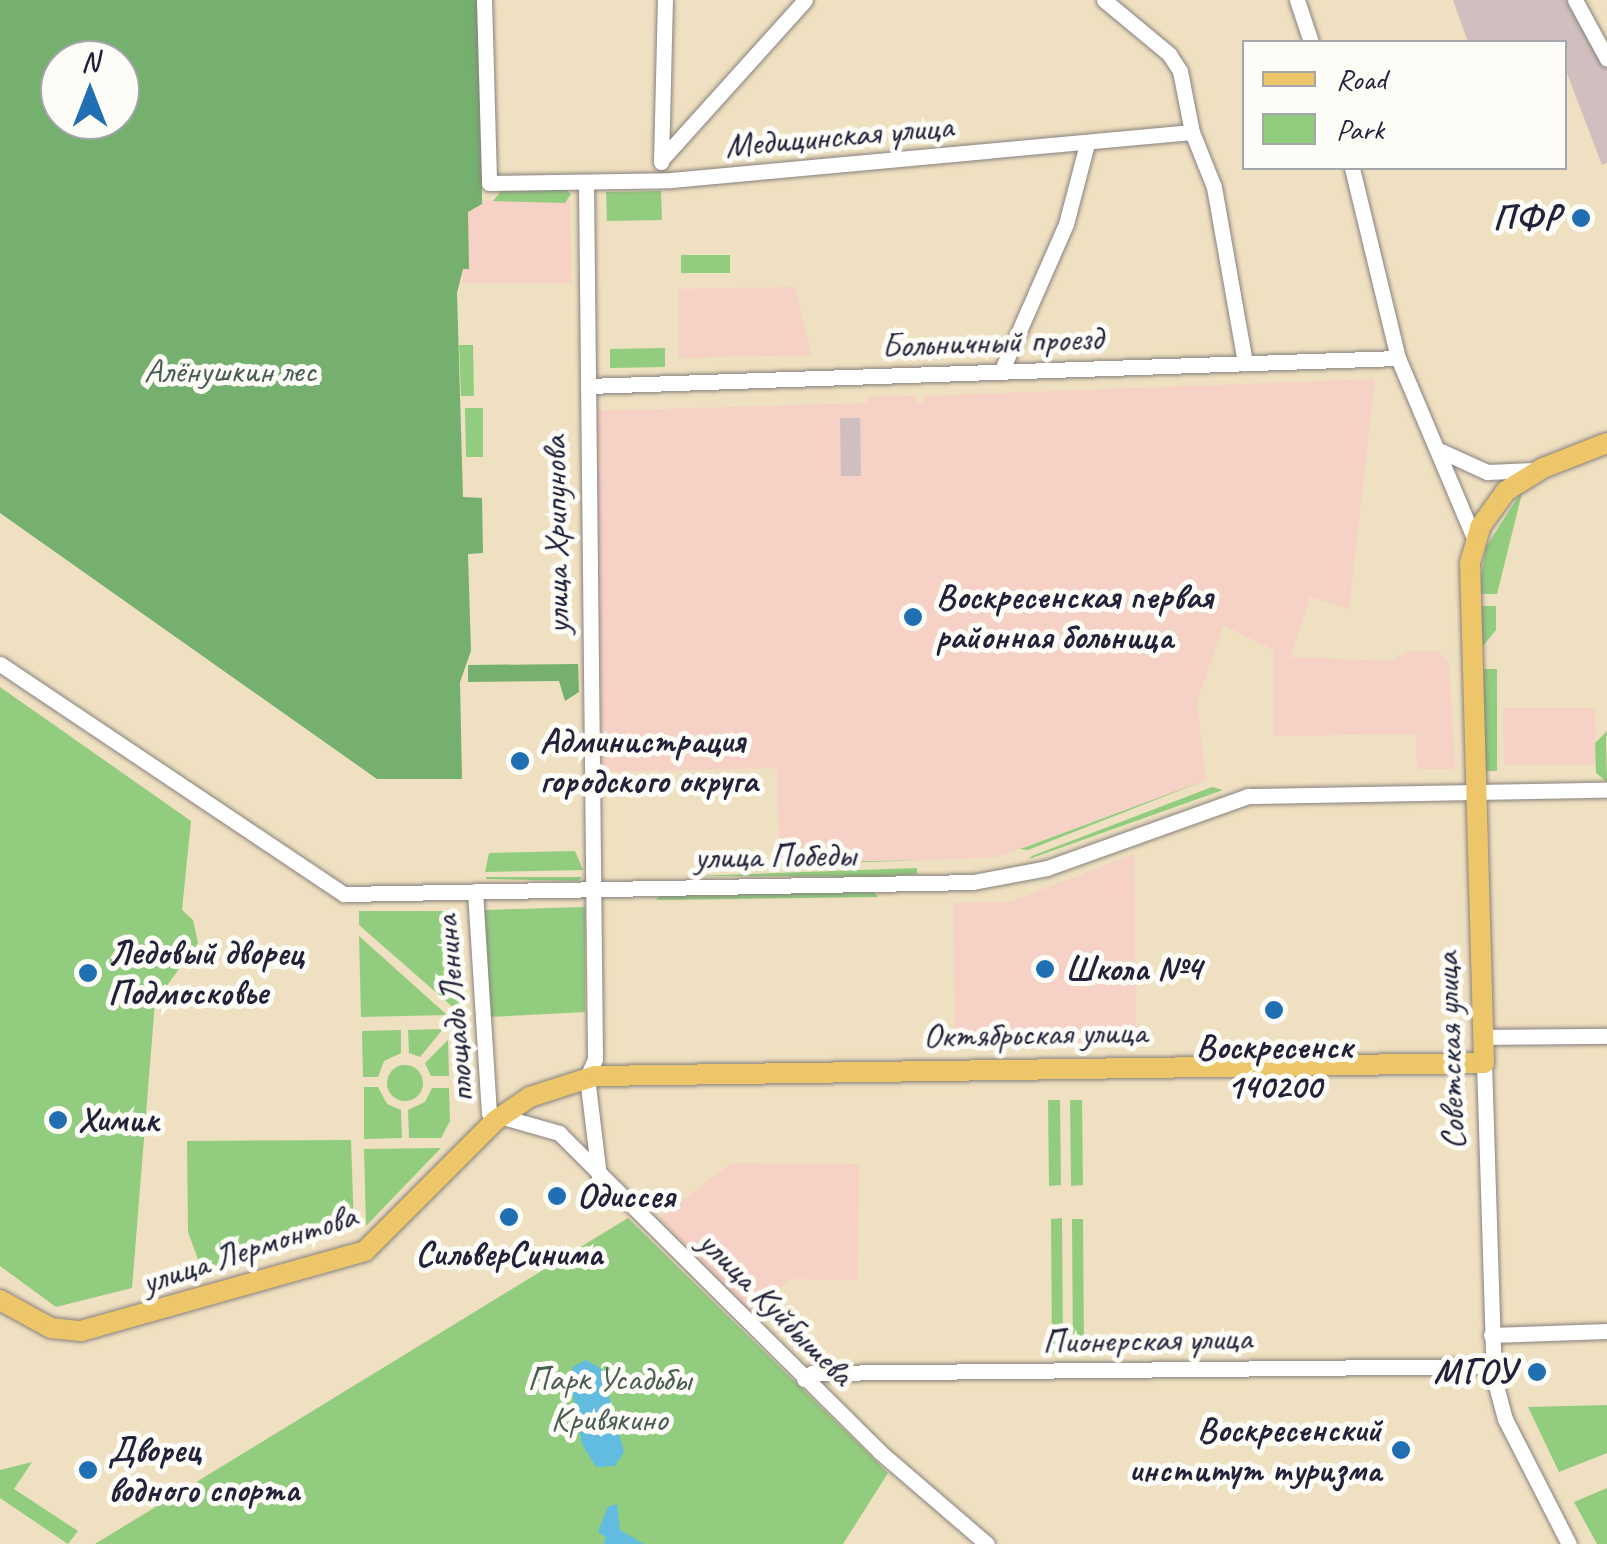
<!DOCTYPE html>
<html>
<head>
<meta charset="utf-8">
<style>
	body { margin:0 }
	#map { position:relative; width:1607px; height:1544px; overflow:hidden; background:#efe0c1; font-family:Caveat,sans-serif }
	div>[style] { position:absolute }
	[style*='--x'] { left:calc(var(--x)*1px); top:calc(var(--y)*1px); width:calc(var(--w)*1px); rotate:calc(var(--a)*1deg) }
	.built>* { inset:0; background:#f6d1c5 }
	.industrial>* { inset:0; background:#d1bfbf }
	.green>* { inset:0; background:#92cc7f }
	.round { border-radius:50% }
	.forest>* { inset:0; background:#75b06e }
	.water>* { inset:0; background:#62bce0 }
	.roads { filter:drop-shadow(0 0 2px #88817e) drop-shadow(0 0 2px #88817e) }
	.minor>* { height:15px; margin:-7.5px; padding:0 7.5px; transform-origin:7.5px; border-radius:7.5px; background:#fff }
	.major>* { height:20px; margin:-10px; padding:0 10px; transform-origin:10px; border-radius:10px; background:#ecc669 }
	.dots>* { width:28px; height:28px; translate:-50% -50%; box-sizing:border-box; border:5px solid #fdfcf7; border-radius:50% }
	span { translate:-50% -50%; white-space:nowrap; text-align:center; line-height:1.15; -webkit-text-stroke:10px #fdfcf7; paint-order:stroke }
	.street-label { font-size:35px; color:#22223b }
	.poi-label { font-size:35px; color:#22223b; font-weight:700 }
	.right { translate:-100% -50%; text-align:right }
	.left { translate:0 -50%; text-align:left }
	.park-label { font-size:35px; color:#495e53 }
	.legend { position:absolute; left:1242px; top:40px; width:325px; height:130px; box-sizing:border-box; background:#fdfcf7; border:2px solid #a5a5ac; margin:0; padding:12px 18px; list-style:none; font-size:30px; color:#22223b }
	.legend li { display:flex; align-items:center; gap:20px; height:50px }
	.legend b { width:50px; border:2px solid #a5a5ac }
	.north { position:absolute; left:40px; top:40px; width:100px; height:100px; box-sizing:border-box; background:#fdfcf7; border:2px solid #a5a5ac; border-radius:50%; rotate:0deg; font-size:28px; font-weight:700; line-height:40px; text-align:center; color:#22223b }
	.north::after { content:''; display:block; margin:auto; width:35px; height:45px; background:#1f6fb2; clip-path:polygon(50% 0,100% 100%,50% 72%,0 100%) }
</style>
</head>
<body>
<div id="map">
	<div class="built">
		<i style="clip-path:polygon(481px 200px,570px 200px,571px 283px,463px 283px,462px 210px)"></i>
		<i style="clip-path:polygon(795px 287px,811px 355px,679px 358px,678px 289px)"></i>
		<i style="clip-path:polygon(1375px 379px,1349px 609px,1310px 597px,1290px 657px,1390px 661px,1409px 651px,1439px 651px,1449px 664px,1455px 769px,1417px 769px,1416px 734px,1274px 736px,1274px 650px,1223px 625px,1197px 702px,1206px 780px,994px 858px,780px 863px,777px 768px,603px 772px,596px 411px,867px 403px,868px 397px,915px 396px,915px 403px,925px 403px,925px 396px)"></i>
		<i style="clip-path:polygon(1503px 708px,1595px 708px,1596px 765px,1504px 765px)"></i>
		<i style="clip-path:polygon(1134px 854px,1136px 1045px,980px 1046px,979px 1036px,955px 1036px,954px 903px,1010px 902px)"></i>
		<i style="clip-path:polygon(731px 1163px,859px 1164px,858px 1280px,790px 1279px,751px 1312px,660px 1218px)"></i>
	</div>
	<div class="industrial">
		<i style="clip-path:polygon(1453px 0,1568px 0,1607px 65px,1607px 163px,1602px 165px,1565px 68px,1564px 42px,1468px 42px)"></i>
		<i style="clip-path:polygon(840px 418px,860px 418px,861px 476px,841px 476px)"></i>
	</div>
	<div class="green">
		<i style="clip-path:polygon(565px 189px,571px 194px,565px 203px,493px 201px,502px 190px)"></i>
		<i style="clip-path:polygon(661px 191px,662px 220px,607px 221px,606px 192px)"></i>
		<i style="clip-path:polygon(681px 255px,730px 255px,730px 273px,681px 273px)"></i>
		<i style="clip-path:polygon(459px 345px,473px 345px,474px 396px,461px 396px)"></i>
		<i style="clip-path:polygon(665px 348px,665px 367px,610px 368px,610px 349px)"></i>
		<i style="clip-path:polygon(465px 408px,483px 408px,483px 457px,466px 457px)"></i>
		<i style="clip-path:polygon(1523px 489px,1497px 594px,1478px 594px,1486px 547px)"></i>
		<i style="clip-path:polygon(1478px 606px,1496px 606px,1496px 630px,1483px 646px)"></i>
		<i style="clip-path:polygon(1481px 669px,1497px 669px,1497px 771px,1482px 771px)"></i>
		<i style="clip-path:polygon(0 687px,191px 821px,182px 910px,193px 920px,198px 943px,155px 1002px,132px 1288px,56px 1307px,0 1266px)"></i>
		<i style="clip-path:polygon(1607px 731px,1606px 741px,1607px 782px,1596px 773px,1595px 743px)"></i>
		<i style="clip-path:polygon(1206px 780px,1028px 850px,1019px 849px,1023px 848px)"></i>
		<i style="clip-path:polygon(1212px 787px,1223px 790px,1029px 859px,1032px 856px)"></i>
		<i style="clip-path:polygon(575px 851px,583px 870px,485px 872px,489px 853px)"></i>
		<i style="clip-path:polygon(924px 860px,706px 868px,696px 864px,780px 863px)"></i>
		<i style="clip-path:polygon(917px 868px,917px 874px,874px 877px,696px 876px)"></i>
		<i style="clip-path:polygon(582px 877px,578px 881px,486px 879px,486px 877px)"></i>
		<i style="clip-path:polygon(873px 891px,878px 897px,656px 900px,661px 895px)"></i>
		<i style="clip-path:polygon(585px 907px,585px 1012px,489px 1017px,484px 910px)"></i>
		<i style="clip-path:polygon(359px 911px,459px 911px,463px 1016px,359px 925px)"></i>
		<i style="clip-path:polygon(359px 936px,447px 1015px,361px 1017px)"></i>
		<i style="clip-path:polygon(443px 1029px,420px 1057px,409px 1053px,408px 1030px)"></i>
		<i style="clip-path:polygon(401px 1030px,401px 1053px,384px 1061px,378px 1077px,363px 1077px,362px 1031px)"></i>
		<i style="clip-path:polygon(448px 1040px,449px 1076px,431px 1076px,425px 1063px)"></i>
		<i class="round" style="left:387px;top:1065px;width:36px;height:36px"></i>
		<i style="clip-path:polygon(364px 1087px,378px 1087px,387px 1104px,401px 1110px,402px 1138px,364px 1139px)"></i>
		<i style="clip-path:polygon(432px 1088px,449px 1088px,450px 1121px,441px 1138px,409px 1138px,408px 1110px,425px 1102px)"></i>
		<i style="clip-path:polygon(1048px 1100px,1060px 1100px,1061px 1185px,1049px 1186px)"></i>
		<i style="clip-path:polygon(1070px 1100px,1082px 1100px,1083px 1185px,1071px 1186px)"></i>
		<i style="clip-path:polygon(351px 1140px,354px 1229px,203px 1273px,188px 1232px,187px 1141px)"></i>
		<i style="clip-path:polygon(441px 1148px,366px 1226px,364px 1149px)"></i>
		<i style="clip-path:polygon(628px 1218px,888px 1473px,843px 1544px,95px 1544px)"></i>
		<i style="clip-path:polygon(1062px 1218px,1063px 1354px,1052px 1354px,1051px 1219px)"></i>
		<i style="clip-path:polygon(1072px 1219px,1083px 1219px,1084px 1354px,1073px 1354px)"></i>
		<i style="clip-path:polygon(1607px 1405px,1607px 1453px,1559px 1472px,1528px 1407px)"></i>
		<i style="clip-path:polygon(32px 1462px,14px 1489px,78px 1531px,68px 1544px,0 1498px,0 1470px)"></i>
		<i style="clip-path:polygon(1607px 1488px,1607px 1544px,1597px 1544px,1574px 1502px)"></i>
	</div>
	<div class="forest">
		<i style="clip-path:polygon(evenodd,0 0,480px 0,482px 204px,468px 212px,469px 269px,463px 269px,457px 293px,463px 497px,482px 498px,483px 553px,468px 554px,471px 651px,460px 682px,462px 779px,377px 779px,0 513px,0 0,60px 60px,120px 60px,120px 120px,60px 120px,60px 60px)"></i>
		<i style="clip-path:polygon(578px 664px,579px 692px,565px 701px,559px 681px,468px 682px,468px 665px)"></i>
	</div>
	<div class="water">
		<i style="clip-path:polygon(586px 1360px,602px 1369px,624px 1452px,615px 1466px,596px 1467px,582px 1444px,570px 1379px,573px 1367px)"></i>
		<i style="clip-path:polygon(617px 1504px,620px 1530px,644px 1544px,604px 1544px,606px 1537px,598px 1532px,608px 1507px)"></i>
	</div>
	<div class="roads">
		<div class="minor">
			<i style="--x:484;--y:0;--w:183;--a:88.4"></i>
			<i style="--x:489;--y:183;--w:182;--a:-0.9"></i>
			<i style="--x:671;--y:180;--w:523;--a:-5.26"></i>
			<i style="--x:1104;--y:0;--w:85;--a:39.7"></i>
			<i style="--x:1169;--y:54;--w:20;--a:57"></i>
			<i style="--x:1180;--y:71;--w:62;--a:78.9"></i>
			<i style="--x:1192;--y:132;--w:59;--a:68.2"></i>
			<i style="--x:1214;--y:187;--w:179;--a:80"></i>
			<i style="--x:1297;--y:0;--w:44;--a:71.6"></i>
			<i style="--x:1575;--y:0;--w:67;--a:61.5"></i>
			<i style="--x:661;--y:160;--w:215;--a:-48"></i>
			<i style="--x:661;--y:162;--w:162;--a:-88.6"></i>
			<i style="--x:1352;--y:168;--w:195;--a:76.4"></i>
			<i style="--x:1398;--y:358;--w:198;--a:67.1"></i>
			<i style="--x:586;--y:182;--w:877;--a:89.41"></i>
			<i style="--x:595;--y:1059;--w:20;--a:114"></i>
			<i style="--x:587;--y:1077;--w:100;--a:83.1"></i>
			<i style="--x:1001;--y:372;--w:162;--a:-66.3"></i>
			<i style="--x:1066;--y:224;--w:83;--a:-75.3"></i>
			<i style="--x:588;--y:386;--w:810;--a:-1.98"></i>
			<i style="--x:1441;--y:451;--w:51;--a:24.5"></i>
			<i style="--x:1487;--y:472;--w:47;--a:-2.4"></i>
			<i style="--x:0;--y:664;--w:414;--a:33.8"></i>
			<i style="--x:344;--y:894;--w:629;--a:-1.09"></i>
			<i style="--x:973;--y:882;--w:75;--a:-10.7"></i>
			<i style="--x:1047;--y:868;--w:214;--a:-19.7"></i>
			<i style="--x:1248;--y:796;--w:359;--a:-1"></i>
			<i style="--x:475;--y:891;--w:222;--a:86.4"></i>
			<i style="--x:489;--y:1113;--w:73;--a:15.9"></i>
			<i style="--x:559;--y:1133;--w:453;--a:44.8"></i>
			<i style="--x:880;--y:1452;--w:141;--a:40.7"></i>
			<i style="--x:1483;--y:1037;--w:124;--a:-0.5"></i>
			<i style="--x:1484;--y:1063;--w:315;--a:88.2"></i>
			<i style="--x:1494;--y:1378;--w:42;--a:75"></i>
			<i style="--x:1505;--y:1419;--w:140;--a:62.9"></i>
			<i style="--x:1491;--y:1335;--w:116;--a:-2"></i>
			<i style="--x:804;--y:1379;--w:10;--a:-37"></i>
			<i style="--x:812;--y:1373;--w:680;--a:-0.59"></i>
		</div>
		<div class="major">
			<i style="--x:0;--y:1300;--w:58;--a:28.8"></i>
			<i style="--x:51;--y:1328;--w:30;--a:6"></i>
			<i style="--x:81;--y:1331;--w:295;--a:-15.7"></i>
			<i style="--x:365;--y:1251;--w:185;--a:-45"></i>
			<i style="--x:496;--y:1120;--w:41;--a:-34.1"></i>
			<i style="--x:530;--y:1097;--w:68;--a:-17.9"></i>
			<i style="--x:595;--y:1076;--w:889;--a:-0.84"></i>
			<i style="--x:1484;--y:1063;--w:500;--a:-91.6"></i>
			<i style="--x:1470;--y:563;--w:37;--a:-74"></i>
			<i style="--x:1480;--y:527;--w:44;--a:-54.2"></i>
			<i style="--x:1506;--y:491;--w:44;--a:-31.9"></i>
			<i style="--x:1543;--y:468;--w:69;--a:-21.3"></i>
		</div>
	</div>
	<div class="dots">
		<i style="left:1581px;top:218px;background:#1f6fb2"></i>
		<i style="left:913px;top:617px;background:#1f6fb2"></i>
		<i style="left:520px;top:761px;background:#1f6fb2"></i>
		<i style="left:1045px;top:969px;background:#1f6fb2"></i>
		<i style="left:88px;top:973px;background:#1f6fb2"></i>
		<i style="left:1274px;top:1010px;background:#1f6fb2"></i>
		<i style="left:58px;top:1120px;background:#1f6fb2"></i>
		<i style="left:557px;top:1196px;background:#1f6fb2"></i>
		<i style="left:509px;top:1217px;background:#1f6fb2"></i>
		<i style="left:1537px;top:1372px;background:#1f6fb2"></i>
		<i style="left:1401px;top:1450px;background:#1f6fb2"></i>
		<i style="left:88px;top:1470px;background:#1f6fb2"></i>
	</div>
	<div class="street-label">
		<span style="left:839px;top:136px;rotate:-5deg">Медицинская улица</span>
		<span style="left:992px;top:342px;rotate:-2deg">Больничный проезд</span>
		<span style="left:556px;top:535px;rotate:-91deg">улица Хрипунова</span>
		<span style="left:775px;top:856px;rotate:-1deg">улица Победы</span>
		<span style="left:454px;top:1009px;rotate:-95deg">площадь Ленина</span>
		<span style="left:1035px;top:1034px;rotate:-1deg">Октябрьская улица</span>
		<span style="left:1450px;top:1051px;rotate:-92deg">Советская улица</span>
		<span style="left:249px;top:1249px;rotate:-18deg">улица Лермонтова</span>
		<span style="left:776px;top:1308px;rotate:45deg">улица Куйбышева</span>
		<span style="left:1147px;top:1340px;rotate:-1deg">Пионерская улица</span>
	</div>
	<div class="poi-label">
		<span class="right" style="left:1561px;top:218px">ПФР</span>
		<span class="left" style="left:936px;top:617px">Воскресенская первая<br>районная больница</span>
		<span class="left" style="left:540px;top:761px">Администрация<br>городского округа</span>
		<span class="left" style="left:108px;top:973px">Ледовый дворец<br>Подмосковье</span>
		<span class="left" style="left:1065px;top:969px">Школа №4</span>
		<span style="left:1274px;top:1067px">Воскресенск<br>140200</span>
		<span class="left" style="left:78px;top:1120px">Химик</span>
		<span class="left" style="left:577px;top:1196px">Одиссея</span>
		<span style="left:509px;top:1254px">СильверСинима</span>
		<span class="right" style="left:1517px;top:1372px">МГОУ</span>
		<span class="right" style="left:1381px;top:1450px">Воскресенский<br>институт туризма</span>
		<span class="left" style="left:108px;top:1470px">Дворец<br>водного спорта</span>
	</div>
	<div class="park-label">
		<span style="left:230px;top:371px">Алёнушкин лес</span>
		<span style="left:609px;top:1399px">Парк Усадьбы<br>Кривякино</span>
	</div>
	<ul class="legend">
	<li><b style="height:12px;background:#ecc669"></b>Road</li>
	<li><b style="height:28px;background:#92cc7f"></b>Park</li>
	</ul>
	<div class="north">N</div>
</div>
</body>
</html>
